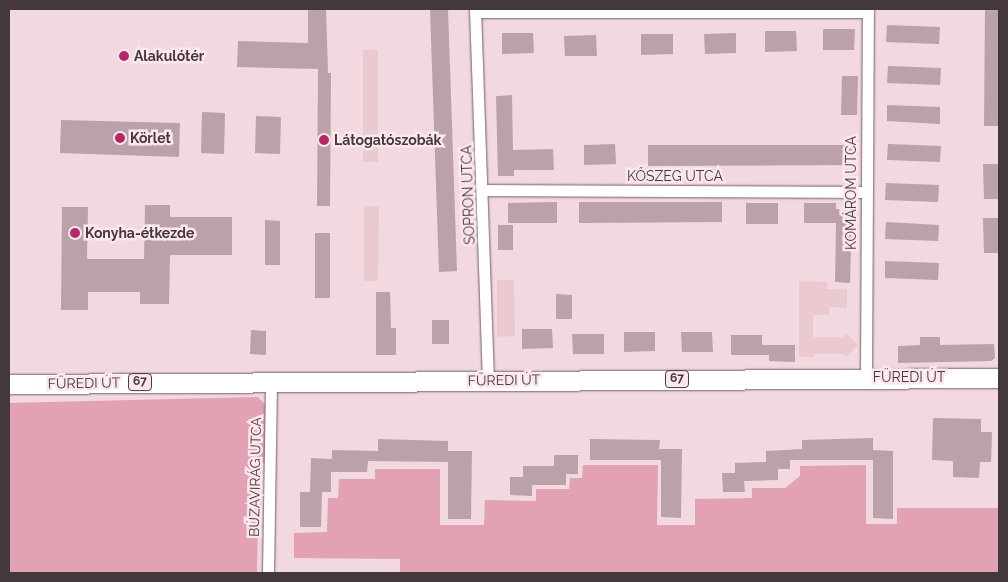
<!DOCTYPE html>
<html>
<head>
<meta charset="utf-8">
<style>
	body { margin:0 }
	#map { position:relative; width:1008px; height:582px; overflow:hidden; background:#f2d8df; font-family:Raleway,sans-serif }
	div>[style] { position:absolute }
	[style*='--x'] { left:calc(var(--x)*1px); top:calc(var(--y)*1px); width:calc(var(--w)*1px); rotate:calc(var(--a)*1deg) }
	.built>* { inset:0; background:#eac9d1 }
	.green>* { inset:0; background:#e2a2b4 }
	.building>* { inset:0; background:#baa2a8 }
	.roads { filter:drop-shadow(0 0 1px #745e64) drop-shadow(0 0 1px #745e64) }
	.street>* { height:11px; margin:-5.5px; padding:0 5.5px; transform-origin:5.5px; border-radius:5.5px; background:#fff }
	.primary>* { height:19px; margin:-9.5px; padding:0 9.5px; transform-origin:9.5px; border-radius:9.5px; background:#fff }
	.dots>* { width:14px; height:14px; translate:-50% -50%; box-sizing:border-box; border:2px solid #fce7ec; border-radius:50% }
	span { translate:-50% -50%; white-space:nowrap; text-align:center; line-height:1.15; -webkit-text-stroke:5px #fce7ec; paint-order:stroke }
	.shield-label span { padding:1px 4px; background:#fce7ec; border:1px solid; border-radius:4px; -webkit-text-stroke-width:0 }
	.shield-label { font-size:12px; color:#43393c; font-weight:700 }
	.poi-label { font-size:14px; color:#43393c; font-weight:700 }
	.left { translate:0 -50%; text-align:left }
	.street-label { font-size:14px; color:#43393c }
	.frame { position:absolute; inset:0; border:10px solid #43393c; pointer-events:none }
</style>
</head>
<body>
<div id="map">
	<div class="built">
		<i style="clip-path:polygon(363px 50px,378px 50px,378px 162px,363px 162px)"></i>
		<i style="clip-path:polygon(364px 206px,379px 206px,378px 281px,364px 281px)"></i>
		<i style="clip-path:polygon(497px 280px,514px 280px,515px 336px,497px 337px)"></i>
		<i style="clip-path:polygon(799px 281px,827px 282px,827px 289px,847px 289px,847px 308px,829px 307px,829px 315px,813px 315px,813px 337px,843px 337px,846px 333px,858px 345px,846px 357px,843px 354px,814px 354px,814px 357px,799px 357px)"></i>
	</div>
	<div class="green">
		<i style="clip-path:polygon(258px 397px,267px 407px,266px 463px,259px 463px,257px 573px,9px 573px,9px 403px)"></i>
		<i style="clip-path:polygon(583px 465px,658px 465px,657px 525px,695px 525px,695px 499px,752px 498px,752px 488px,785px 488px,800px 476px,800px 466px,866px 465px,866px 524px,897px 524px,897px 508px,999px 508px,999px 573px,400px 573px,400px 559px,294px 558px,294px 533px,327px 532px,328px 498px,338px 498px,339px 479px,375px 479px,375px 469px,440px 469px,440px 525px,484px 525px,485px 500px,536px 501px,536px 489px,569px 489px,570px 478px,582px 478px)"></i>
	</div>
	<div class="building">
		<i style="clip-path:polygon(308px 9px,326px 9px,328px 73px,331px 73px,330px 206px,317px 206px,318px 69px,237px 67px,238px 41px,308px 43px)"></i>
		<i style="clip-path:polygon(430px 9px,448px 9px,457px 271px,439px 272px)"></i>
		<i style="clip-path:polygon(985px 9px,999px 9px,999px 126px,984px 126px)"></i>
		<i style="clip-path:polygon(887px 25px,940px 27px,939px 44px,886px 42px)"></i>
		<i style="clip-path:polygon(823px 29px,855px 29px,854px 50px,823px 50px)"></i>
		<i style="clip-path:polygon(765px 31px,796px 31px,797px 51px,765px 52px)"></i>
		<i style="clip-path:polygon(502px 33px,533px 33px,534px 53px,502px 54px)"></i>
		<i style="clip-path:polygon(736px 33px,736px 53px,705px 54px,704px 34px)"></i>
		<i style="clip-path:polygon(641px 34px,673px 34px,673px 54px,641px 55px)"></i>
		<i style="clip-path:polygon(596px 35px,597px 56px,565px 56px,564px 36px)"></i>
		<i style="clip-path:polygon(888px 66px,941px 68px,940px 85px,887px 83px)"></i>
		<i style="clip-path:polygon(842px 76px,858px 76px,857px 115px,841px 115px)"></i>
		<i style="clip-path:polygon(512px 95px,513px 150px,553px 149px,554px 170px,514px 170px,514px 176px,498px 176px,496px 96px)"></i>
		<i style="clip-path:polygon(887px 105px,940px 107px,940px 124px,887px 121px)"></i>
		<i style="clip-path:polygon(202px 112px,225px 113px,224px 154px,201px 153px)"></i>
		<i style="clip-path:polygon(256px 116px,281px 117px,280px 154px,255px 153px)"></i>
		<i style="clip-path:polygon(61px 120px,180px 123px,179px 157px,60px 153px)"></i>
		<i style="clip-path:polygon(615px 144px,616px 164px,584px 165px,584px 145px)"></i>
		<i style="clip-path:polygon(888px 144px,941px 146px,940px 162px,887px 160px)"></i>
		<i style="clip-path:polygon(648px 145px,853px 145px,853px 165px,648px 166px)"></i>
		<i style="clip-path:polygon(983px 164px,999px 164px,999px 199px,984px 199px)"></i>
		<i style="clip-path:polygon(886px 183px,939px 185px,938px 202px,885px 200px)"></i>
		<i style="clip-path:polygon(557px 202px,557px 223px,508px 223px,508px 203px)"></i>
		<i style="clip-path:polygon(579px 202px,722px 202px,722px 222px,579px 223px)"></i>
		<i style="clip-path:polygon(746px 203px,778px 203px,778px 224px,746px 224px)"></i>
		<i style="clip-path:polygon(804px 203px,836px 203px,836px 209px,852px 209px,850px 283px,835px 282px,836px 223px,804px 223px)"></i>
		<i style="clip-path:polygon(145px 205px,170px 205px,170px 217px,232px 217px,232px 255px,170px 255px,169px 304px,140px 304px,140px 292px,88px 292px,88px 310px,61px 310px,62px 207px,88px 207px,87px 259px,144px 259px)"></i>
		<i style="clip-path:polygon(983px 218px,999px 218px,999px 253px,984px 253px)"></i>
		<i style="clip-path:polygon(265px 220px,280px 221px,280px 265px,265px 265px)"></i>
		<i style="clip-path:polygon(886px 222px,939px 225px,938px 241px,885px 239px)"></i>
		<i style="clip-path:polygon(498px 225px,513px 225px,513px 250px,498px 250px)"></i>
		<i style="clip-path:polygon(315px 233px,330px 233px,330px 298px,315px 298px)"></i>
		<i style="clip-path:polygon(885px 261px,939px 263px,938px 280px,885px 278px)"></i>
		<i style="clip-path:polygon(376px 292px,390px 292px,391px 328px,396px 328px,396px 355px,376px 355px)"></i>
		<i style="clip-path:polygon(556px 294px,572px 295px,572px 319px,556px 319px)"></i>
		<i style="clip-path:polygon(432px 320px,449px 320px,449px 344px,432px 344px)"></i>
		<i style="clip-path:polygon(522px 329px,552px 329px,553px 348px,522px 349px)"></i>
		<i style="clip-path:polygon(251px 330px,266px 331px,266px 355px,250px 354px)"></i>
		<i style="clip-path:polygon(624px 332px,655px 332px,655px 351px,624px 352px)"></i>
		<i style="clip-path:polygon(681px 332px,712px 332px,713px 352px,682px 352px)"></i>
		<i style="clip-path:polygon(572px 334px,604px 334px,604px 354px,573px 354px)"></i>
		<i style="clip-path:polygon(731px 335px,762px 335px,762px 345px,795px 345px,795px 362px,769px 361px,769px 355px,731px 355px)"></i>
		<i style="clip-path:polygon(920px 337px,940px 337px,940px 345px,994px 344px,995px 358px,991px 361px,898px 363px,898px 346px,920px 345px)"></i>
		<i style="clip-path:polygon(933px 418px,981px 419px,981px 432px,992px 432px,991px 462px,980px 462px,979px 478px,953px 477px,953px 461px,932px 460px)"></i>
		<i style="clip-path:polygon(873px 438px,873px 450px,893px 451px,893px 519px,873px 518px,873px 460px,790px 460px,790px 469px,778px 469px,778px 480px,744px 481px,745px 492px,723px 492px,722px 473px,735px 473px,735px 463px,766px 462px,766px 451px,802px 449px,802px 440px)"></i>
		<i style="clip-path:polygon(378px 439px,448px 441px,448px 451px,472px 451px,471px 519px,448px 519px,448px 462px,368px 461px,367px 472px,331px 472px,331px 492px,322px 492px,321px 527px,300px 527px,300px 492px,310px 492px,311px 458px,332px 459px,332px 450px,378px 451px)"></i>
		<i style="clip-path:polygon(590px 439px,660px 440px,659px 449px,682px 449px,681px 518px,661px 517px,661px 460px,590px 460px)"></i>
		<i style="clip-path:polygon(554px 455px,578px 455px,578px 474px,566px 474px,566px 485px,532px 485px,532px 496px,510px 495px,510px 477px,523px 477px,523px 466px,554px 466px)"></i>
	</div>
	<div class="roads">
		<div class="street">
			<i style="--x:475;--y:9;--w:371;--a:88"></i>
			<i style="--x:475;--y:12;--w:393;--a:0"></i>
			<i style="--x:483;--y:190;--w:383;--a:0.3"></i>
			<i style="--x:866;--y:377;--w:368;--a:-89.7"></i>
			<i style="--x:268;--y:573;--w:192;--a:-89.1"></i>
		</div>
		<div class="primary">
			<i style="--x:9;--y:384;--w:990;--a:-0.35"></i>
		</div>
	</div>
	<div class="dots">
		<i style="left:124px;top:56px;background:#b42963"></i>
		<i style="left:120px;top:138px;background:#b42963"></i>
		<i style="left:324px;top:140px;background:#b42963"></i>
		<i style="left:75px;top:233px;background:#b42963"></i>
	</div>
	<div class="shield-label">
		<span style="left:677px;top:379px">67</span>
		<span style="left:140px;top:382px">67</span>
	</div>
	<div class="poi-label">
		<span class="left" style="left:134px;top:56px">Alakulótér</span>
		<span class="left" style="left:130px;top:138px">Körlet</span>
		<span class="left" style="left:334px;top:140px">Látogatószobák</span>
		<span class="left" style="left:85px;top:233px">Konyha-étkezde</span>
	</div>
	<div class="street-label">
		<span style="left:675px;top:176px">KŐSZEG UTCA</span>
		<span style="left:851px;top:193px;rotate:-90deg">KOMÁROM UTCA</span>
		<span style="left:468px;top:195px;rotate:-92deg">SOPRON UTCA</span>
		<span style="left:909px;top:377px">FÜREDI ÚT</span>
		<span style="left:504px;top:380px;rotate:-1deg">FÜREDI ÚT</span>
		<span style="left:84px;top:383px;rotate:-1deg">FÜREDI ÚT</span>
		<span style="left:255px;top:477px;rotate:-89deg">BÚZAVIRÁG UTCA</span>
	</div>
	<div class="frame"></div>
</div>
</body>
</html>
